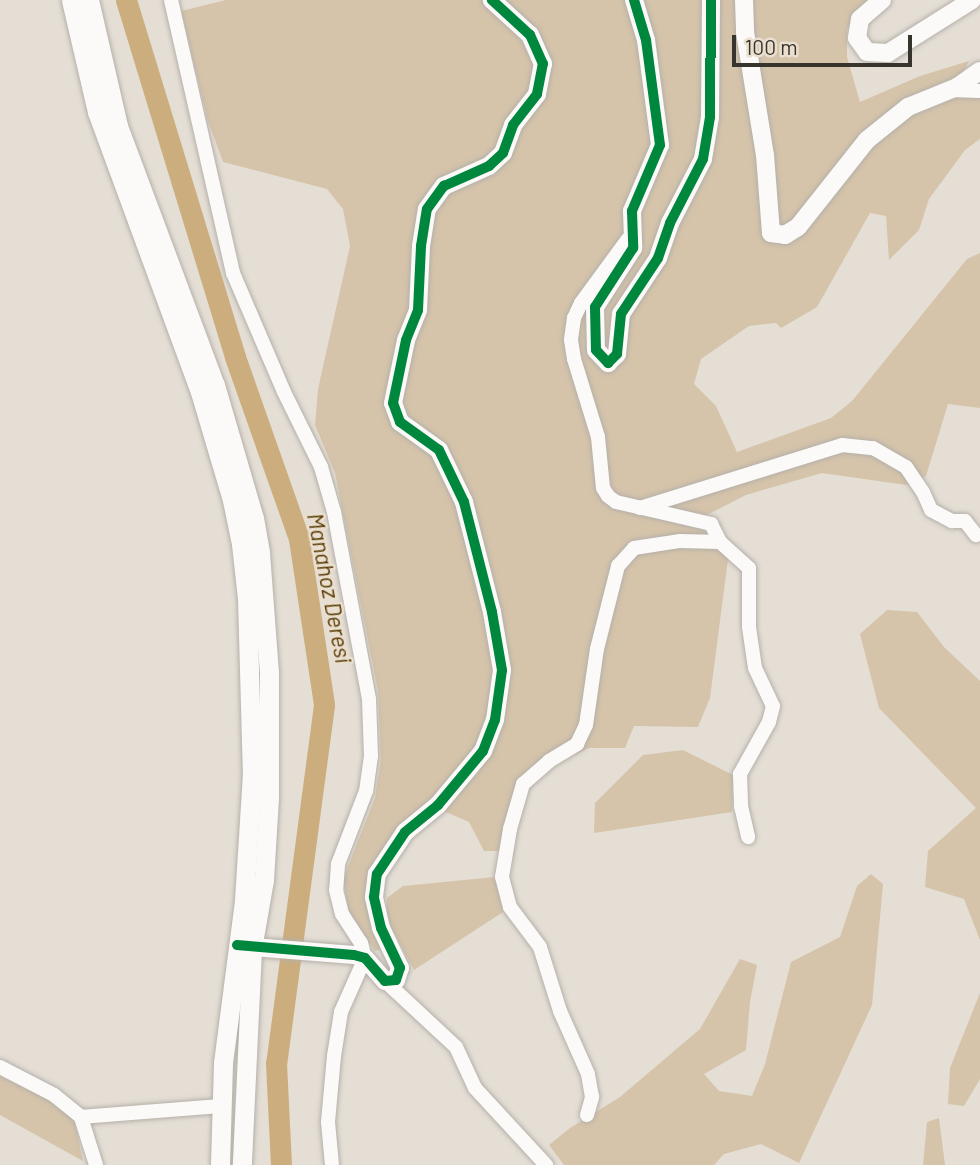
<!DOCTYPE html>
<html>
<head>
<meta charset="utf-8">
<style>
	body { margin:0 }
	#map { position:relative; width:980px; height:1165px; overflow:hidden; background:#e4ded5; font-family:Barlow,sans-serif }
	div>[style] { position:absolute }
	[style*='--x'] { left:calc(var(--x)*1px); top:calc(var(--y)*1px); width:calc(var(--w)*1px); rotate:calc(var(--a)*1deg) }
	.green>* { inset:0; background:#d5c4aa }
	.river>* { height:21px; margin:-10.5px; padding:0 10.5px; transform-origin:10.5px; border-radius:10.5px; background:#ccad7e }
	.roads { filter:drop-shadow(0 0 2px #b5b0a9) drop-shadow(0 0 2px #b5b0a9) }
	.minor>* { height:14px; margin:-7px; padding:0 7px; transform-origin:7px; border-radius:7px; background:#fbfaf9 }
	.tertiary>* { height:18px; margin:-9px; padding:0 9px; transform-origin:9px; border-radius:9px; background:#fbfaf9 }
	.secondary>* { height:19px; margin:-9.5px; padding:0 9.5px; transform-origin:9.5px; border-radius:9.5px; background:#fbfaf9 }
	.cycleway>* { height:10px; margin:-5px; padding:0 5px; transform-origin:5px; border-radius:5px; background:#00873e }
	span { translate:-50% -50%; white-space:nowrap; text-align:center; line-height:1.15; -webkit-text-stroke:5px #eadfcf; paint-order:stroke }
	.water-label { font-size:23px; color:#593c06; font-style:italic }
	.scale { position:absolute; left:732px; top:35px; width:180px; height:32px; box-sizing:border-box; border:4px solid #37332d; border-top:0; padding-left:9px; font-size:21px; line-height:24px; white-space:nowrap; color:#37332d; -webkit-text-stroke:5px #eadfcf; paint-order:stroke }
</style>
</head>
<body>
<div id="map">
	<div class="green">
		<i style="clip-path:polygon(226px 0,870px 0,847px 30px,847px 57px,860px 102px,920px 76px,969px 61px,951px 97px,980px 96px,980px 139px,965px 150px,929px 199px,919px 230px,889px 260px,886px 216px,870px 213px,817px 307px,781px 328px,776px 323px,749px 326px,701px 359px,694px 384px,716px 406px,737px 452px,831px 418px,852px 401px,967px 259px,980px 253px,980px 408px,948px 404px,926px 476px,906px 485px,822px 473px,746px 495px,705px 516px,703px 530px,728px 559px,710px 698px,698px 727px,634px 726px,625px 748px,589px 748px,522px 779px,499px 851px,484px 851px,469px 822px,425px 803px,377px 863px,378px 939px,381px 949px,375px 951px,349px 913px,343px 879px,375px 798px,381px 759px,378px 691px,335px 473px,315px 425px,318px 389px,350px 246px,343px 209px,327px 189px,223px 162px,208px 121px,181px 11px)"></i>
		<i style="clip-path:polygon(887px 610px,917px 612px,944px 647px,980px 681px,980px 940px,964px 899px,925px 887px,928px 851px,976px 808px,879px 708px,860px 634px)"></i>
		<i style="clip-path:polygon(683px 750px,733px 775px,732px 812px,594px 833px,595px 803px,643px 755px)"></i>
		<i style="clip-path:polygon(871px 874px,883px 884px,872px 1005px,799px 1163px,761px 1144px,724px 1154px,714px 1165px,564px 1165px,549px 1145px,570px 1128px,620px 1097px,700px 1029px,740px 959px,757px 965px,750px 1002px,746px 1050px,704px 1074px,719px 1091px,752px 1096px,765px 1064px,791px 962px,840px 937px,857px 886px)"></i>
		<i style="clip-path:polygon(495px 877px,503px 912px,414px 970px,387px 919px,387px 898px,403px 886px)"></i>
		<i style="clip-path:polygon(980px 993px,980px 1079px,964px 1106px,948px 1104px,950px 1068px)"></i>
		<i style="clip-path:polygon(0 1076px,46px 1098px,74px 1119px,83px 1161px,0 1115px)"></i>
		<i style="clip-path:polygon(939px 1118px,945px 1165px,923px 1165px,927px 1122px)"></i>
	</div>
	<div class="river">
		<i style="--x:126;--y:0;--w:373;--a:73"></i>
		<i style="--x:235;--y:357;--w:193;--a:70.6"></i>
		<i style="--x:299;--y:539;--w:168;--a:81.4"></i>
		<i style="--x:324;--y:705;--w:361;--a:97.6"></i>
		<i style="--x:276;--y:1063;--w:102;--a:87.2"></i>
	</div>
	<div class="roads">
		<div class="minor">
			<i style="--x:171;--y:0;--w:280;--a:77.2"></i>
			<i style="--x:233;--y:273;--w:129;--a:66.8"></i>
			<i style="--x:284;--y:392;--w:84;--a:63.7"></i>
			<i style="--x:321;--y:467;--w:47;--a:73.9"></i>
			<i style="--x:334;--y:512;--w:190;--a:79.4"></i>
			<i style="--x:369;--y:699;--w:57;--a:88"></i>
			<i style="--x:371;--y:756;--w:35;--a:98"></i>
			<i style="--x:366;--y:791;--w:78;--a:111"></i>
			<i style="--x:338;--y:864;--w:26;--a:94"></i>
			<i style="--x:336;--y:890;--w:25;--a:76"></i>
			<i style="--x:342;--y:914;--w:35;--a:57"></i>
			<i style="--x:361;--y:943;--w:16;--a:75"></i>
			<i style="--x:365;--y:958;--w:59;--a:114"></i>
			<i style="--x:341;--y:1012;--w:45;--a:99"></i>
			<i style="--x:334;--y:1056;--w:66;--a:95.2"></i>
			<i style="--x:328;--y:1122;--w:43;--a:84.7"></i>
			<i style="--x:951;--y:90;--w:29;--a:2"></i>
			<i style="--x:628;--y:239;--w:79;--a:126.3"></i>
			<i style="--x:581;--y:303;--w:17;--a:115"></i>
			<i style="--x:574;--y:318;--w:22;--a:98"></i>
			<i style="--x:571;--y:340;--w:19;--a:81"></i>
			<i style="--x:574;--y:359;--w:82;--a:72.9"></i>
			<i style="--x:598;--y:437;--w:51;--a:84.4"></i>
			<i style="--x:603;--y:488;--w:9;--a:58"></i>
			<i style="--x:608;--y:496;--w:10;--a:37"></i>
			<i style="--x:616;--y:502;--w:98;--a:13"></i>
			<i style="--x:711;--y:524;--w:20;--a:63"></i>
			<i style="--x:720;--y:542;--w:39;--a:42"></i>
			<i style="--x:749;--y:568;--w:59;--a:90"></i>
			<i style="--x:749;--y:627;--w:41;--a:81.7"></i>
			<i style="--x:755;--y:668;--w:42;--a:64.7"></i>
			<i style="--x:773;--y:706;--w:16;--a:104"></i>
			<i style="--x:769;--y:722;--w:60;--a:119.1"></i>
			<i style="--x:740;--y:774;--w:32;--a:88"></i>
			<i style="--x:741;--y:806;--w:32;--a:77"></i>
			<i style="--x:640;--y:508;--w:212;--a:-17.3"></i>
			<i style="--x:842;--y:445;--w:31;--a:6"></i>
			<i style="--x:873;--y:448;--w:38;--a:30"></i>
			<i style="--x:906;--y:467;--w:30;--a:56"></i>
			<i style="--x:923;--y:492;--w:20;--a:66"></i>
			<i style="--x:931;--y:510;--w:24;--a:28"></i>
			<i style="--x:952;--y:521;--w:13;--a:0"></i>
			<i style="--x:965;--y:521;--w:18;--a:52"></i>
			<i style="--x:385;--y:981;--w:97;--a:42.9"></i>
			<i style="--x:456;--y:1047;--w:45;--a:65.1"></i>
			<i style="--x:475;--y:1088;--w:105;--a:47.3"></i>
			<i style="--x:0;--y:1067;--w:61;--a:27.4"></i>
			<i style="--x:54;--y:1095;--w:35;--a:39"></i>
			<i style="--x:587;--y:1115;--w:19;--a:-74"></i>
			<i style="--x:592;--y:1097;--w:23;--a:-100"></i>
			<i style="--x:588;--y:1074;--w:69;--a:-114"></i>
			<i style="--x:560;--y:1011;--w:67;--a:-107.4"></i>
			<i style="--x:540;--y:947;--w:50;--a:-126.9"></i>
			<i style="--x:510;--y:907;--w:31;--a:-105"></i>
			<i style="--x:502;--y:877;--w:49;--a:-80.5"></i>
			<i style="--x:510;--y:829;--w:47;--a:-73.9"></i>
			<i style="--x:523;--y:784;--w:35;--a:-41"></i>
			<i style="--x:549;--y:761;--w:33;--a:-31"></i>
			<i style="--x:577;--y:744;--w:21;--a:-65"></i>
			<i style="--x:586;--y:725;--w:77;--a:-81.8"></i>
			<i style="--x:597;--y:649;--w:86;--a:-75.8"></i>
			<i style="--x:618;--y:566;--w:24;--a:-48"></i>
			<i style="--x:634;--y:548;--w:47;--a:-8.7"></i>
			<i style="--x:680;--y:541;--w:40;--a:1.4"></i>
			<i style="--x:96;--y:1165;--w:50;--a:-107.4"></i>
			<i style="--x:81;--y:1117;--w:139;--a:-4.5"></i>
		</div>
		<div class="tertiary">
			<i style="--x:634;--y:0;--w:42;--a:73.3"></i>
			<i style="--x:646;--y:40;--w:106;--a:82.4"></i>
			<i style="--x:660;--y:145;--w:72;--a:113"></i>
			<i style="--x:632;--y:211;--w:37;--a:88"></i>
			<i style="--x:633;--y:248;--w:70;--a:122.8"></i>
			<i style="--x:595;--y:307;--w:43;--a:88.7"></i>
			<i style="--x:596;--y:350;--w:18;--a:47"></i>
			<i style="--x:608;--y:363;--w:13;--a:-45"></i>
			<i style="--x:617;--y:354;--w:40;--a:-84.3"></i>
			<i style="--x:621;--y:314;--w:67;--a:-56.5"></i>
			<i style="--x:658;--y:258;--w:37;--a:-71"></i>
			<i style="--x:670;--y:223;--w:72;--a:-62.7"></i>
			<i style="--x:703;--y:159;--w:43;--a:-80.5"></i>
			<i style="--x:710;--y:117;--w:117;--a:-89.5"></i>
			<i style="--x:744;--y:0;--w:32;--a:88"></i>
			<i style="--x:745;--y:32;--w:125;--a:80.8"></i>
			<i style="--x:765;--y:155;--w:78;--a:85.6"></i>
			<i style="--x:771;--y:233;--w:14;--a:8"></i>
			<i style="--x:785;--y:235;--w:15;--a:-32"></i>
			<i style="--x:798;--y:227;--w:111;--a:-51.6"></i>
			<i style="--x:867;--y:140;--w:53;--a:-38.8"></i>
			<i style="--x:908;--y:107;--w:53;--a:-22.2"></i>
			<i style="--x:957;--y:87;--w:28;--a:-35"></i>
			<i style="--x:882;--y:0;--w:29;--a:139"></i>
			<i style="--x:860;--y:19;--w:19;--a:99"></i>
			<i style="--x:857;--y:38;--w:17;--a:54"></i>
			<i style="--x:867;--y:52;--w:21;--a:3"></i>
			<i style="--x:888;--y:53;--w:99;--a:-32.2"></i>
			<i style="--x:240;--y:946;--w:114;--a:4.5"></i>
			<i style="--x:354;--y:955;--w:11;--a:15"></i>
			<i style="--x:365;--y:958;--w:30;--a:49"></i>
			<i style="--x:385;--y:981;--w:11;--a:-5"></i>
			<i style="--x:396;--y:980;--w:13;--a:-72"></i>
			<i style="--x:400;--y:968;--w:44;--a:-115.4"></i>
			<i style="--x:381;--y:928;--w:32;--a:-103"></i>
			<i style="--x:374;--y:897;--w:23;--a:-83"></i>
			<i style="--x:377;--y:874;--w:50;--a:-56.3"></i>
			<i style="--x:405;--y:832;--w:43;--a:-39.3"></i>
			<i style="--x:438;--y:805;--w:70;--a:-50.2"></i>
			<i style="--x:483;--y:751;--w:33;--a:-69"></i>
			<i style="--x:495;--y:720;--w:50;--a:-82"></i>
			<i style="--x:502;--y:670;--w:59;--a:-99.8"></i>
			<i style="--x:492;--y:612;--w:114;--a:-104.3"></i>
			<i style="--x:464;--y:502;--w:58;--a:-115.7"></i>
			<i style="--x:439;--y:450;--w:48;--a:-144.3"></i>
			<i style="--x:400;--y:422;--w:20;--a:-110"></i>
			<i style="--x:393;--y:403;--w:64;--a:-78.3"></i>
			<i style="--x:406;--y:340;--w:32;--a:-68"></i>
			<i style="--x:418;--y:310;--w:64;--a:-87.3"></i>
			<i style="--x:421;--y:246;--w:37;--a:-81"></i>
			<i style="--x:427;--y:209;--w:29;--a:-54"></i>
			<i style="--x:444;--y:186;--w:49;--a:-24"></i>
			<i style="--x:489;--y:166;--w:19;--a:-43"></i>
			<i style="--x:503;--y:153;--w:30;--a:-70"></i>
			<i style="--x:513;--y:125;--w:39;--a:-52"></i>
			<i style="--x:537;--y:94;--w:31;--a:-79"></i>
			<i style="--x:543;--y:64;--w:32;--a:-114"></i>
			<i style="--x:530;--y:35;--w:52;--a:-137.4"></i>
		</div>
		<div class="secondary">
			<i style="--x:71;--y:0;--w:115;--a:76.9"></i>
			<i style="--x:97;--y:112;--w:298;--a:69.8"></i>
			<i style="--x:200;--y:392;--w:113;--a:73.5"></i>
			<i style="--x:232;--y:500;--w:45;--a:78.4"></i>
			<i style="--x:241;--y:544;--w:54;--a:83.7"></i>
			<i style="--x:247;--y:598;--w:175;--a:88.4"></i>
			<i style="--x:252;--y:773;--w:128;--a:93.6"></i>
			<i style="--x:244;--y:901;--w:163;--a:97.4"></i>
			<i style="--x:223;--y:1063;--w:102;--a:91.7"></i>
			<i style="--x:89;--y:0;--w:129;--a:77"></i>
			<i style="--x:118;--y:126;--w:277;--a:69.5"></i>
			<i style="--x:215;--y:385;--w:139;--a:73.7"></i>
			<i style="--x:254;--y:518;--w:36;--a:80"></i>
			<i style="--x:260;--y:553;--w:119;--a:85.7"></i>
			<i style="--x:269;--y:672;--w:126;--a:90"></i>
			<i style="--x:269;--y:798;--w:82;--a:93.5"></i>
			<i style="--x:264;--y:880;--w:70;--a:99.9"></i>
			<i style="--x:252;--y:949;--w:216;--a:92.7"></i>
		</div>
	</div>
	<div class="cycleway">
		<i style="--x:634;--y:0;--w:42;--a:73.3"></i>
		<i style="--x:646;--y:40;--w:106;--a:82.4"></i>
		<i style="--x:660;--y:145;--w:72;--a:113"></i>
		<i style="--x:632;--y:211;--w:37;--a:88"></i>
		<i style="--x:633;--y:248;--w:70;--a:122.8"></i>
		<i style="--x:595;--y:307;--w:43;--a:88.7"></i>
		<i style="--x:596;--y:350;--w:18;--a:47"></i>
		<i style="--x:608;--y:363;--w:13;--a:-45"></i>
		<i style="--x:617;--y:354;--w:40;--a:-84.3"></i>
		<i style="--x:621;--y:314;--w:67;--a:-56.5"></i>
		<i style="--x:658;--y:258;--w:37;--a:-71"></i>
		<i style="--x:670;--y:223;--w:72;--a:-62.7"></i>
		<i style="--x:703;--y:159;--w:43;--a:-80.5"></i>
		<i style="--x:710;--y:117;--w:117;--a:-89.5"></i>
		<i style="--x:237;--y:945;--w:117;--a:4.9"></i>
		<i style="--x:354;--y:955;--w:11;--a:15"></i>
		<i style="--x:365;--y:958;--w:30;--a:49"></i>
		<i style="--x:385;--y:981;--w:11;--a:-5"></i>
		<i style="--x:396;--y:980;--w:13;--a:-72"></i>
		<i style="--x:400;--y:968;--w:44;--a:-115.4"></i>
		<i style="--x:381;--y:928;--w:32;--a:-103"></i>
		<i style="--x:374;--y:897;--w:23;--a:-83"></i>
		<i style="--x:377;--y:874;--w:50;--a:-56.3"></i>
		<i style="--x:405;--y:832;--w:43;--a:-39.3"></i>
		<i style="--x:438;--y:805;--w:70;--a:-50.2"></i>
		<i style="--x:483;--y:751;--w:33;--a:-69"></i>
		<i style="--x:495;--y:720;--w:50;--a:-82"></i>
		<i style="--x:502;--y:670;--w:59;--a:-99.8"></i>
		<i style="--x:492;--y:612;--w:114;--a:-104.3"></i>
		<i style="--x:464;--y:502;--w:58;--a:-115.7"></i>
		<i style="--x:439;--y:450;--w:48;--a:-144.3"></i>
		<i style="--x:400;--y:422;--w:20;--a:-110"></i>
		<i style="--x:393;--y:403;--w:64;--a:-78.3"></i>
		<i style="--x:406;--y:340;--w:32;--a:-68"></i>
		<i style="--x:418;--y:310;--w:64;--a:-87.3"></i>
		<i style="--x:421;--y:246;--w:37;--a:-81"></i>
		<i style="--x:427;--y:209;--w:29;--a:-54"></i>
		<i style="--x:444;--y:186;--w:49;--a:-24"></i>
		<i style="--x:489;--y:166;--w:19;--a:-43"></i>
		<i style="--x:503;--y:153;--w:30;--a:-70"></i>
		<i style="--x:513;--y:125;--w:39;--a:-52"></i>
		<i style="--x:537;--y:94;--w:31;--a:-79"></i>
		<i style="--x:543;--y:64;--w:32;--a:-114"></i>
		<i style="--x:530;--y:35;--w:52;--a:-137.4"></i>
	</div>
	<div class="water-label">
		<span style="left:330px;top:588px;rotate:79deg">Manahoz Deresi</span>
	</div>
	<div class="scale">100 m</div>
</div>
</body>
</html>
